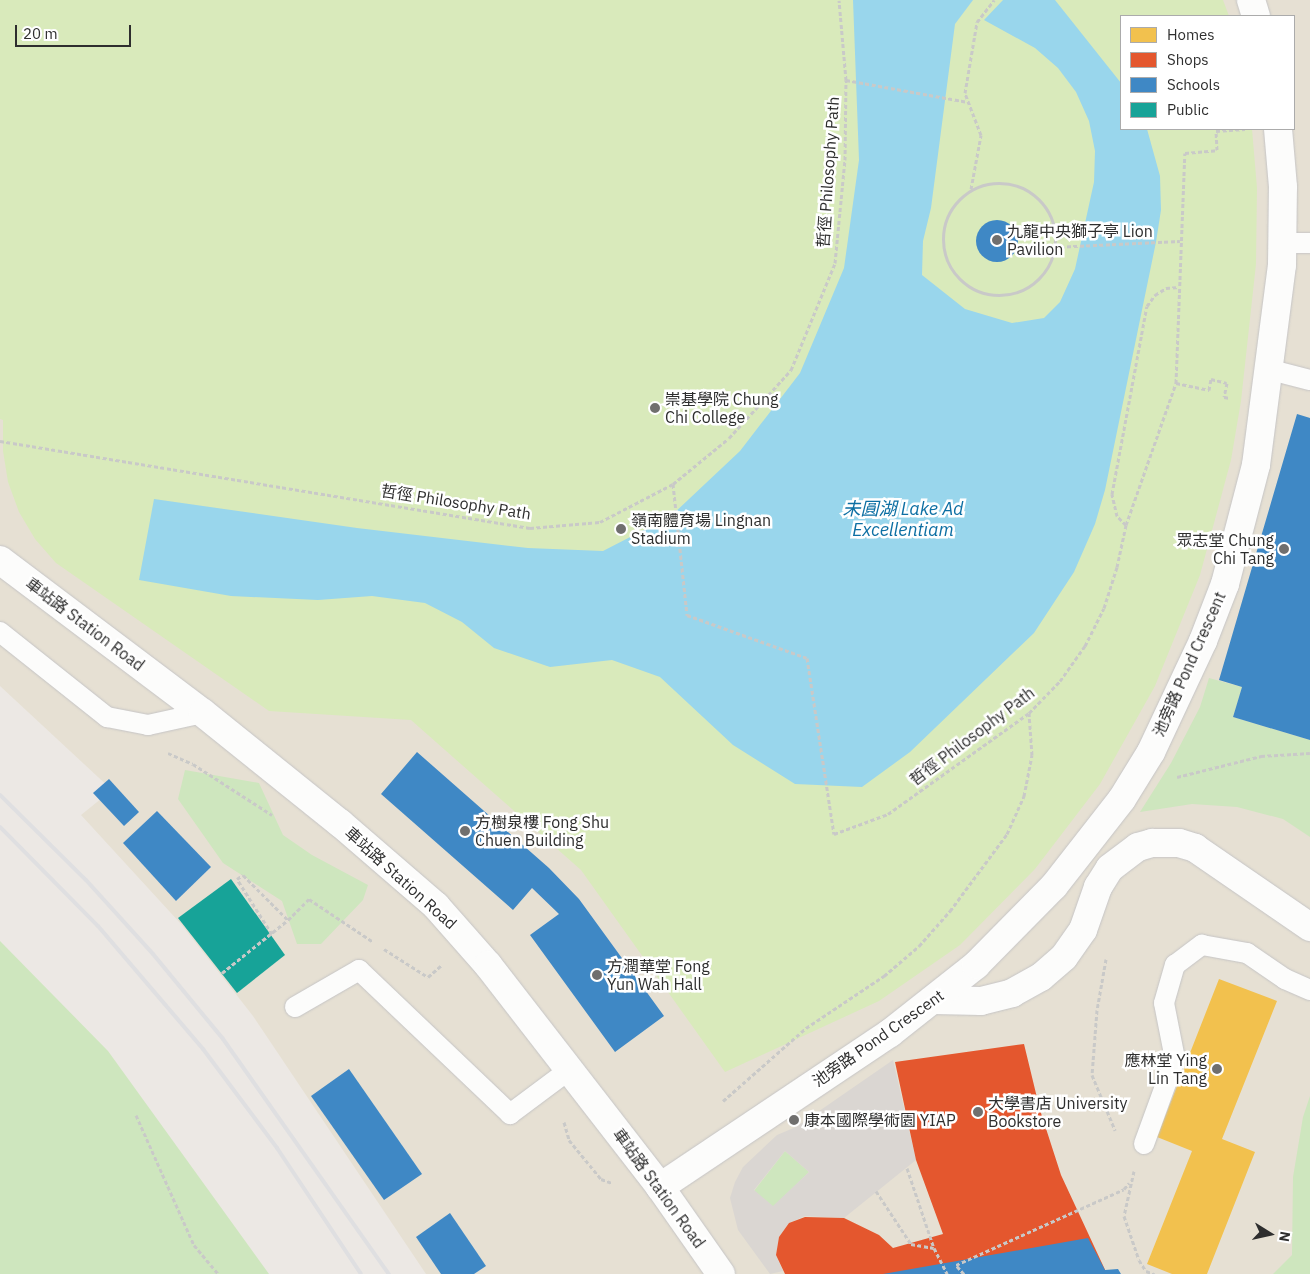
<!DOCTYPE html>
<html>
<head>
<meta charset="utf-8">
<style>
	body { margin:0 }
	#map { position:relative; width:1310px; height:1274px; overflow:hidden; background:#ece8e4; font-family:"IBM Plex Sans","Noto Sans TC",sans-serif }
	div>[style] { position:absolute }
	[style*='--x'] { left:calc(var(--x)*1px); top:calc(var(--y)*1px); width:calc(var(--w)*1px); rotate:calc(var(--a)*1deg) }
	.education>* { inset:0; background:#e6e0d3 }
	.green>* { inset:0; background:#cee6be }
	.pitch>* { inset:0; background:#d9eabb }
	.plaza>* { inset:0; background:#dad6d2 }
	.water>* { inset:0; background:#99d6ec }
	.homes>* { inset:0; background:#f2c14e }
	.shops>* { inset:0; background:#e4572e }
	.schools>* { inset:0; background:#3f88c5 }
	.round { border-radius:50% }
	.public>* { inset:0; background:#17a398 }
	.path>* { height:3px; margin-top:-1.5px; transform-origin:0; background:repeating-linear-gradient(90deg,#c9c9c8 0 4px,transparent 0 6.5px) }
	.path>.ring { margin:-1.5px; padding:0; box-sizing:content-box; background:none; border:3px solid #c9c9c8; border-radius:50% }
	.roads { filter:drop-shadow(0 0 1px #c5c4c5) drop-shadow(0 0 1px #c5c4c5) }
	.service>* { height:20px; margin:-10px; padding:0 10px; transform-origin:10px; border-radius:10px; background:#fcfcfb }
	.minor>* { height:28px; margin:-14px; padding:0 14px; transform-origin:14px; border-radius:14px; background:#fcfcfb }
	.rail>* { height:4px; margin:-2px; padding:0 2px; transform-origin:2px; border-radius:2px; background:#dfdfe1 }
	.dots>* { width:14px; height:14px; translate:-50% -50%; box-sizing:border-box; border:2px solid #fff; border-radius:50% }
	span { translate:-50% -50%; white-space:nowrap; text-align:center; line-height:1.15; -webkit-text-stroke:5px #fff; paint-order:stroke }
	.street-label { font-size:16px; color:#2e2e2e }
	.poi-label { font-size:16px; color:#2e2e2e }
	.left { translate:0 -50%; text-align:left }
	.right { translate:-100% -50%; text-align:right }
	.water-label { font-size:18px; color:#0d6fa3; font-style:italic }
	.legend { position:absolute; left:1120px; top:15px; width:175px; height:115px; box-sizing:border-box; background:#fff; border:1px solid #ababab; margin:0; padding:6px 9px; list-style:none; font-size:15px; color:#2e2e2e }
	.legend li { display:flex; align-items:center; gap:10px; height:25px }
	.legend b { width:25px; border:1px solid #ababab }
	.north { position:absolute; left:1245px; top:1209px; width:50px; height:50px; -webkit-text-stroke:4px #fff; paint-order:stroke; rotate:100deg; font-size:14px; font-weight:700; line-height:20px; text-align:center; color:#2e2e2e }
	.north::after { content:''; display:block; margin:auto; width:18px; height:22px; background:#2e2e2e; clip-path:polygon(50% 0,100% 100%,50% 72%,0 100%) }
	.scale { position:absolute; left:15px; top:25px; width:116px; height:22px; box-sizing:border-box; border:2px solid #2e2e2e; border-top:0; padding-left:6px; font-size:15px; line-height:18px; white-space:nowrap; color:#2e2e2e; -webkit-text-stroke:4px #fff; paint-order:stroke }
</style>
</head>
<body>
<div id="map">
	<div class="education">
		<i style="clip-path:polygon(evenodd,0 0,1310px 0,1310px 1274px,426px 1274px,253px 1016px,181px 924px,81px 815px,112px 790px,0 686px,0 0,1121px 16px,1294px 16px,1294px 129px,1121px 129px,1121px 16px)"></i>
	</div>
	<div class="green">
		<i style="clip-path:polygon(1209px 678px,1242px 687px,1233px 717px,1310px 740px,1310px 837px,1283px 819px,1237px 807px,1192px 804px,1140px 812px,1171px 763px,1200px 707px)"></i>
		<i style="clip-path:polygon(185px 770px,259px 783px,283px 835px,312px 855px,368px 885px,363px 900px,321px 944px,297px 944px,282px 901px,223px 863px,178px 799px)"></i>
		<i style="clip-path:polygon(0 941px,108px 1051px,269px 1274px,0 1274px)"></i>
		<i style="clip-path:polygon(1310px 1096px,1310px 1274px,1273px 1274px,1292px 1255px,1293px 1177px,1303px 1117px)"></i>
		<i style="clip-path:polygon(785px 1151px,809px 1172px,773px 1207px,754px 1191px)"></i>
	</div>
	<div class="pitch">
		<i style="clip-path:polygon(0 0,1223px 0,1229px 16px,1121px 16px,1121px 129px,1252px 129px,1257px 188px,1256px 264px,1241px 401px,1231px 460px,1200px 575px,1155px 686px,1100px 784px,1035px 869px,960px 945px,879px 1001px,725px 1072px,581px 870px,411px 720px,269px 711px,56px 563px,35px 539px,19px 512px,8px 482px,3px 451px,3px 420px,0 419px)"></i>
	</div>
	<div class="plaza">
		<i style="clip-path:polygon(evenodd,893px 1060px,916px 1160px,844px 1218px,805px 1216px,789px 1223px,779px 1237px,776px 1255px,783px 1271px,770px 1274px,738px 1230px,730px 1198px,735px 1182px,743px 1167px,777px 1135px,796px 1127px,893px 1060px,785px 1151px,809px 1172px,773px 1206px,754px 1190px,785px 1151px)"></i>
	</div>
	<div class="water">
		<i style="clip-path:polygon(853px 0,973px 0,955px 24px,931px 208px,923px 241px,922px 275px,965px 309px,1012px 323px,1044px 318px,1060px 302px,1075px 269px,1094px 182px,1095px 151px,1089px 121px,1076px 92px,1058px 68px,1035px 48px,984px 20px,1003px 0,1055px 0,1121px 83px,1121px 129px,1147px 129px,1160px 176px,1161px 210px,1156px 242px,1105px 490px,1095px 524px,1074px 572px,1034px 633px,910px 752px,862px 787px,795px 784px,733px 745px,660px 677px,612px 660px,550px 667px,494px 648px,462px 622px,425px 603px,372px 596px,318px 600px,231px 596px,139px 580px,154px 499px,357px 528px,528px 548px,603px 551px,671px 516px,740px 451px,800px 373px,844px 268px,859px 160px)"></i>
	</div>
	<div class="homes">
		<i style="clip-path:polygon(1219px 979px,1277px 1001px,1222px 1139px,1255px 1152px,1207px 1274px,1172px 1274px,1147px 1264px,1192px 1151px,1157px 1137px)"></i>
	</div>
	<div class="shops">
		<i style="clip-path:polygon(1024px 1044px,1040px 1110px,1061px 1175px,1107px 1274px,785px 1274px,776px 1255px,779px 1237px,789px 1223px,805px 1217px,844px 1218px,879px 1235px,893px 1248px,943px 1234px,916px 1160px,895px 1062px)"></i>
	</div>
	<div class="schools">
		<i class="round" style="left:976px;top:220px;width:42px;height:42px"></i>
		<i style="clip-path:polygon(1297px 414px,1310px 418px,1310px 740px,1233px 717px,1242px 687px,1219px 680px)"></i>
		<i style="clip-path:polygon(417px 752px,549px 868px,579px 899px,664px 1016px,615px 1052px,530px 935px,559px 914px,532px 888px,513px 910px,381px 794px)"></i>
		<i style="clip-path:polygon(109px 779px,139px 812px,124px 826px,93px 793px)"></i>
		<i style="clip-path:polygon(157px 811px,211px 867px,176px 901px,123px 843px)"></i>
		<i style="clip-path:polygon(349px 1069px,422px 1174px,384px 1200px,311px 1096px)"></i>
		<i style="clip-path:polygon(450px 1213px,486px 1266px,474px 1274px,441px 1274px,416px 1237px)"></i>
		<i style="clip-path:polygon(1088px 1238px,1105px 1270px,1118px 1269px,1121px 1274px,883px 1274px)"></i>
	</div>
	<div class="public">
		<i style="clip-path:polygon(231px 879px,285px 955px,237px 993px,178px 918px)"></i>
	</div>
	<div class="path">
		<i style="--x:846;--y:80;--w:124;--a:10.2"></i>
		<i class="ring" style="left:943px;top:183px;width:109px;height:109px"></i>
		<i style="--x:971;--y:189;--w:55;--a:-79.5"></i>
		<i style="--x:981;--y:135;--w:45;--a:-110.9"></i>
		<i style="--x:965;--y:93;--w:72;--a:-80.4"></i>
		<i style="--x:977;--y:22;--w:28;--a:-52"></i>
		<i style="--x:1054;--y:247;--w:126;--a:-2.7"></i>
		<i style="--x:1176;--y:383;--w:34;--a:12"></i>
		<i style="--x:1209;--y:390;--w:11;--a:-80"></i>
		<i style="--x:1211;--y:379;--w:16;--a:14"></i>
		<i style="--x:1227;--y:383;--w:14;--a:102"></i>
		<i style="--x:1224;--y:397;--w:6;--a:9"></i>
		<i style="--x:0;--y:441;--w:537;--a:9.32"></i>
		<i style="--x:530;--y:528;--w:70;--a:-4.9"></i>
		<i style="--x:600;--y:522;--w:82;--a:-27.5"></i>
		<i style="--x:673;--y:484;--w:72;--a:-39.4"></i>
		<i style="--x:729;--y:438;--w:92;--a:-47.6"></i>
		<i style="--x:791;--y:370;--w:116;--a:-67.6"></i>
		<i style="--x:835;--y:263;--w:103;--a:-84.5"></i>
		<i style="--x:845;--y:160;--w:80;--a:-89.3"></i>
		<i style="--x:846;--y:80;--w:80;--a:-95"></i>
		<i style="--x:673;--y:484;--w:132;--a:83.9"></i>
		<i style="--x:687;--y:615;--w:127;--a:19.7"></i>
		<i style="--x:807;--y:658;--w:178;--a:81.3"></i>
		<i style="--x:834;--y:834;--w:58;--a:-20.3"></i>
		<i style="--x:888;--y:814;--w:173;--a:-35.6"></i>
		<i style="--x:1029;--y:713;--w:45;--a:-45.9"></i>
		<i style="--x:1060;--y:681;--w:43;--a:-54.5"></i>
		<i style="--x:1085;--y:646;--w:42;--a:-63.4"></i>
		<i style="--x:1104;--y:608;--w:43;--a:-72.4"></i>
		<i style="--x:1117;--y:567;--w:43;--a:-77.9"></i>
		<i style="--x:1126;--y:525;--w:151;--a:-70.6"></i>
		<i style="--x:1176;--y:383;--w:230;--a:-87.8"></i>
		<i style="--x:1185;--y:153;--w:32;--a:-5"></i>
		<i style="--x:1217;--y:150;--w:19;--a:-93"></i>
		<i style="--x:1216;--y:131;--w:29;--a:-4"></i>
		<i style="--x:1126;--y:525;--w:13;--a:-135"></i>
		<i style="--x:1117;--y:516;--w:23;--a:-103"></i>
		<i style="--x:1112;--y:494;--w:191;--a:-79.5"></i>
		<i style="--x:1147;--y:306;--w:14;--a:-54"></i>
		<i style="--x:1155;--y:295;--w:13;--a:-32"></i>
		<i style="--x:1166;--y:288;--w:13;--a:-4"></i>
		<i style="--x:168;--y:753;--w:27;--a:24"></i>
		<i style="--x:193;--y:764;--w:94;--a:32.8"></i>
		<i style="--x:1177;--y:777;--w:87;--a:-14"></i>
		<i style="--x:1261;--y:756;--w:49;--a:-3.5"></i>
		<i style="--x:272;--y:934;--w:65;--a:-122.5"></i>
		<i style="--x:237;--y:879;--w:7;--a:-34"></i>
		<i style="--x:243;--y:875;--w:64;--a:45"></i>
		<i style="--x:288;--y:920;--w:30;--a:-45"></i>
		<i style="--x:309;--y:899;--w:76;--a:33.7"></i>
		<i style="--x:384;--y:949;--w:52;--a:32.5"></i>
		<i style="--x:428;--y:977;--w:18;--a:-41"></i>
		<i style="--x:1106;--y:959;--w:52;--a:100"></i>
		<i style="--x:1097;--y:1010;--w:65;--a:94.4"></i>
		<i style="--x:1092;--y:1075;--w:60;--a:67.3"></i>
		<i style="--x:222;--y:973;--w:85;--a:-38.8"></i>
		<i style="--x:723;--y:1101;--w:111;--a:-41.3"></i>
		<i style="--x:806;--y:1028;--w:94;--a:-33.7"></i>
		<i style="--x:884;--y:976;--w:46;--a:-40.6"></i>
		<i style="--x:919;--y:946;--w:47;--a:-48.5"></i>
		<i style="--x:950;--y:911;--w:96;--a:-53.5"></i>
		<i style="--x:1007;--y:834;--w:42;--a:-65.9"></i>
		<i style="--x:1024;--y:796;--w:42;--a:-79"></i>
		<i style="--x:1032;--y:755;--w:42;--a:-94.1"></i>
		<i style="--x:136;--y:1115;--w:142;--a:66"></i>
		<i style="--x:194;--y:1245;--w:38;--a:50"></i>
		<i style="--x:564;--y:1122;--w:19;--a:74"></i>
		<i style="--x:569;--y:1140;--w:50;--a:50.6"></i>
		<i style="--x:601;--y:1179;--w:12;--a:20"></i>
		<i style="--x:907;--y:1168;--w:84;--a:71.4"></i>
		<i style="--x:1134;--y:1171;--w:46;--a:102.5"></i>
		<i style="--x:1124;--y:1216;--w:46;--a:71.2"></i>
		<i style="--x:1139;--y:1260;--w:13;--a:58"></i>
		<i style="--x:1146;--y:1271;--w:9;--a:21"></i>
		<i style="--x:876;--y:1191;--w:64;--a:56.6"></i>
		<i style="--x:911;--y:1244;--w:23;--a:10"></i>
		<i style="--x:934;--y:1248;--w:29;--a:63"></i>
		<i style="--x:964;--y:1274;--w:12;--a:-132"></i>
		<i style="--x:956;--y:1265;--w:184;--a:-24.3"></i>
		<i style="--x:1124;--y:1189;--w:8;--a:-50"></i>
	</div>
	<div class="roads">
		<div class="service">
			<i style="--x:1283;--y:243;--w:27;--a:0"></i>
			<i style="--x:1271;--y:370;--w:40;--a:14.4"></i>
			<i style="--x:0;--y:632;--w:137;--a:38.5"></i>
			<i style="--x:107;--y:717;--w:42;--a:11"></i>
			<i style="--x:148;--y:725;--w:56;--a:-12.3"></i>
			<i style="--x:295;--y:1007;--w:74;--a:-30"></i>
			<i style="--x:359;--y:970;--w:209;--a:43.6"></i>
			<i style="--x:510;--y:1114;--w:74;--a:-36.7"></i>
			<i style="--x:1144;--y:1144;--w:90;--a:-70"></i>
			<i style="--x:1175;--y:1059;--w:57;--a:-101.1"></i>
			<i style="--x:1164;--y:1003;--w:40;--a:-74"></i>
			<i style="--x:1175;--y:965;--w:34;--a:-37"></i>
			<i style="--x:1202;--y:945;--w:46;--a:10.1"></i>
			<i style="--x:1247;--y:953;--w:46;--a:34.4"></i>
			<i style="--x:1285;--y:979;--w:27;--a:24"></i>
		</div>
		<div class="minor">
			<i style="--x:1251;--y:0;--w:17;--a:73"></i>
			<i style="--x:0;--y:560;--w:254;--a:37"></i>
			<i style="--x:203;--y:713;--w:176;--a:38.8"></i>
			<i style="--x:340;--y:823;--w:127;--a:40.8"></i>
			<i style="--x:436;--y:906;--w:79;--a:48.6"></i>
			<i style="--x:488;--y:965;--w:281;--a:52.2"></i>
			<i style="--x:660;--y:1187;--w:106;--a:55"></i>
			<i style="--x:934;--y:1000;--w:47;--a:1.2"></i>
			<i style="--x:981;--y:1001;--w:32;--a:-14"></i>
			<i style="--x:1012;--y:993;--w:33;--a:-29"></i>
			<i style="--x:1041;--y:977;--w:30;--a:-41"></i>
			<i style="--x:1064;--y:957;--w:33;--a:-55"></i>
			<i style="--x:1083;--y:930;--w:46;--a:-70.8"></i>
			<i style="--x:1098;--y:887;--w:22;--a:-58"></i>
			<i style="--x:1110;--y:868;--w:35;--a:-37"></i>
			<i style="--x:1138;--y:847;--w:15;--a:-16"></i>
			<i style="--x:1152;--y:843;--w:27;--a:0"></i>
			<i style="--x:1179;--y:843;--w:17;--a:17"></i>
			<i style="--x:1195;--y:848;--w:140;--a:34.5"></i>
			<i style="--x:660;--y:1187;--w:277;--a:-33.8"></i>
			<i style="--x:890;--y:1033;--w:110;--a:-38.3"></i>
			<i style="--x:976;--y:965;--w:111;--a:-45.4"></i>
			<i style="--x:1054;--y:886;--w:110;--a:-52"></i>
			<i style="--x:1122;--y:799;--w:55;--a:-58.3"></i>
			<i style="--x:1151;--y:752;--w:123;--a:-64.9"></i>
			<i style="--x:1203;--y:641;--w:61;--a:-68.9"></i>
			<i style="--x:1225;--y:584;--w:123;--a:-75.4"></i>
			<i style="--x:1256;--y:465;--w:202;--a:-82.6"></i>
			<i style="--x:1282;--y:265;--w:78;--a:-89.3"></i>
			<i style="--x:1283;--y:187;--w:58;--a:-94.9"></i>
		</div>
	</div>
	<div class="rail">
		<i style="--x:0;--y:795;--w:121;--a:44.7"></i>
		<i style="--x:86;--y:880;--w:100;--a:47.8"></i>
		<i style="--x:153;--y:954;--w:110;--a:50.5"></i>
		<i style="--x:223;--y:1039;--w:288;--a:54.8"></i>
		<i style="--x:0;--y:827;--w:139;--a:45.3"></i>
		<i style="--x:98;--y:926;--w:162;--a:49.5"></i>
		<i style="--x:203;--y:1049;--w:124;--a:53.2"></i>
		<i style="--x:277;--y:1148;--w:151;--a:56.3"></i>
	</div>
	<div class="dots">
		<i style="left:997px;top:240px;background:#706f6e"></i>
		<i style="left:655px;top:408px;background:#706f6e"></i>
		<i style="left:621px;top:529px;background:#706f6e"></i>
		<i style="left:1284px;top:549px;background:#706f6e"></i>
		<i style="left:465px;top:831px;background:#706f6e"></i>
		<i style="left:597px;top:975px;background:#706f6e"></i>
		<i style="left:1217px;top:1069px;background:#706f6e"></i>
		<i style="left:978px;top:1112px;background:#706f6e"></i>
		<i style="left:794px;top:1120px;background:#706f6e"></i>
	</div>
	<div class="street-label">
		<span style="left:828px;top:172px;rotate:-86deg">哲徑 Philosophy Path</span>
		<span style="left:456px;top:502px;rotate:9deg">哲徑 Philosophy Path</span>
		<span style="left:85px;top:624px;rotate:37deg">車站路 Station Road</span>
		<span style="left:1189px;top:664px;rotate:-66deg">池旁路 Pond Crescent</span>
		<span style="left:972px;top:736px;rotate:-37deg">哲徑 Philosophy Path</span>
		<span style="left:401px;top:878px;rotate:42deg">車站路 Station Road</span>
		<span style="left:878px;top:1038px;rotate:-35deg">池旁路 Pond Crescent</span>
		<span style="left:659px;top:1188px;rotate:54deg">車站路 Station Road</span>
	</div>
	<div class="poi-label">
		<span class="left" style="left:1007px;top:240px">九龍中央獅子亭 Lion<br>Pavilion</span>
		<span class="left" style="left:665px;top:408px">崇基學院 Chung<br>Chi College</span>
		<span class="left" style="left:631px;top:529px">嶺南體育場 Lingnan<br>Stadium</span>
		<span class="right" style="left:1274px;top:549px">眾志堂 Chung<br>Chi Tang</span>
		<span class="left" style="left:475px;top:831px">方樹泉樓 Fong Shu<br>Chuen Building</span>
		<span class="left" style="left:607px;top:975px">方潤華堂 Fong<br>Yun Wah Hall</span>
		<span class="right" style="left:1207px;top:1069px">應林堂 Ying<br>Lin Tang</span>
		<span class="left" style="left:988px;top:1112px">大學書店 University<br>Bookstore</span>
		<span class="left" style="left:804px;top:1120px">康本國際學術園 YIAP</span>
	</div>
	<div class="water-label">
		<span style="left:903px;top:520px">未圓湖 Lake Ad<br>Excellentiam</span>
	</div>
	<ul class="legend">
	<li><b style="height:14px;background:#f2c14e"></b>Homes</li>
	<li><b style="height:14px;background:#e4572e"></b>Shops</li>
	<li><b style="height:14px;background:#3f88c5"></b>Schools</li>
	<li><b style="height:14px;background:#17a398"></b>Public</li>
	</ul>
	<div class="north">N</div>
	<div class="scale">20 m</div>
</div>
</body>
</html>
